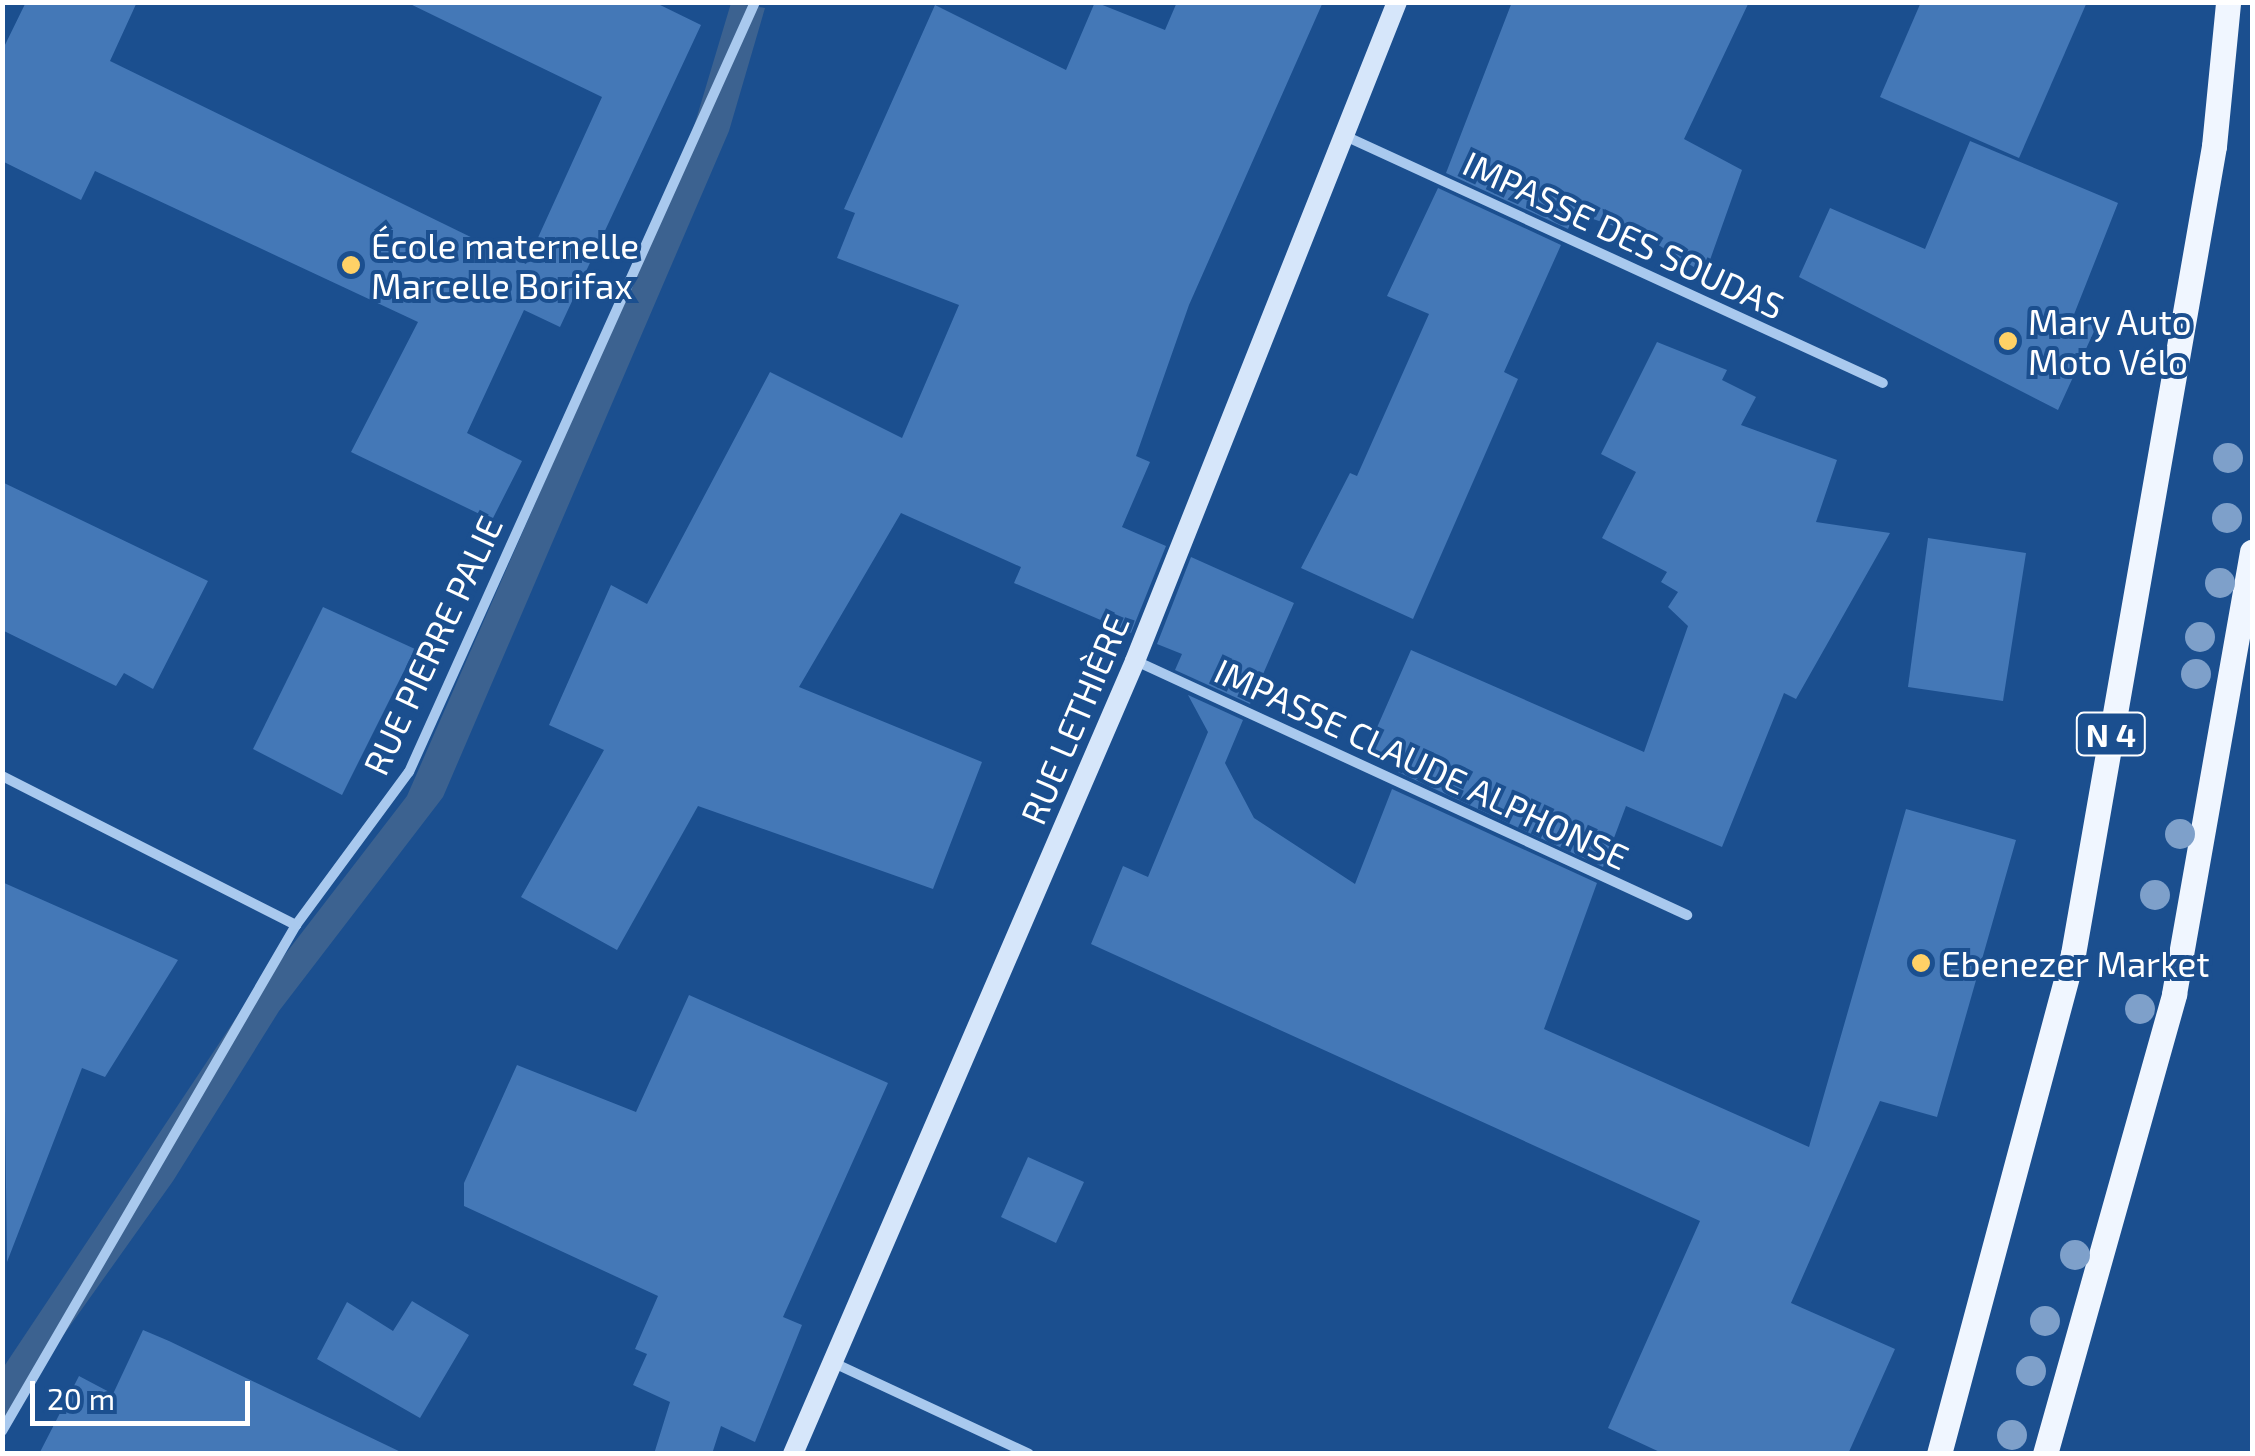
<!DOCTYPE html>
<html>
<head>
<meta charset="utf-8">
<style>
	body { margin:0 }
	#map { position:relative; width:2255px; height:1456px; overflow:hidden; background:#1b4f8f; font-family:"Exo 2",sans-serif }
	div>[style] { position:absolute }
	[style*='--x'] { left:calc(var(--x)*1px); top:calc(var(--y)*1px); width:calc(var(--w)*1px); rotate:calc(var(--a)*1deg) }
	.water>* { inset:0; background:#3c6290 }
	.building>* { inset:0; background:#4478b7 }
	.street>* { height:10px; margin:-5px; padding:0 5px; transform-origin:5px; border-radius:5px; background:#a9c9ee }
	.secondary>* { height:20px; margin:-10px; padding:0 10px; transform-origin:10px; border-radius:10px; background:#d6e6fa }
	.primary>* { height:25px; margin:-12.5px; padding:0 12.5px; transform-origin:12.5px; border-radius:12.5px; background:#f0f6ff }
	.trees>* { width:30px; height:30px; margin:-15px; border-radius:50%; background:#7ea0ca }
	.dots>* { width:28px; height:28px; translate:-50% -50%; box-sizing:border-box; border:5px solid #1b4f8f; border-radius:50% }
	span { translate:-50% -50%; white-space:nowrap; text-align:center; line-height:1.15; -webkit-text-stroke:8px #1b4f8f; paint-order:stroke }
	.shield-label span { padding:2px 8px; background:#1b4f8f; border:2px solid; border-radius:8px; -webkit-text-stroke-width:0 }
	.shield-label { font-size:32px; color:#fff; font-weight:700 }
	.street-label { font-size:35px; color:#fff }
	.poi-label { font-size:35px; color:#fff }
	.left { translate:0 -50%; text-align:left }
	.frame { position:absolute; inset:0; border:5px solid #fff; pointer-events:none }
	.scale { position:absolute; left:30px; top:1381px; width:220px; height:45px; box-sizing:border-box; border:5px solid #fff; border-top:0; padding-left:12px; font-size:30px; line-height:35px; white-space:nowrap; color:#fff; -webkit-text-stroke:8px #1b4f8f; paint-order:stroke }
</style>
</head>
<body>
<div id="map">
	<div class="water">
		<i style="clip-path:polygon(731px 3px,765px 8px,729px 131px,443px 797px,279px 1011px,173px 1181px,3px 1420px,3px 1368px,236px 1018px,407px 796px,680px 173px)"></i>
	</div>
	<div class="building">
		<i style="clip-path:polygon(26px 2px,137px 2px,110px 61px,526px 264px,602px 97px,406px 2px,654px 2px,701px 25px,560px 327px,524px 310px,467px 433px,522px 461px,492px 520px,351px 452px,418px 322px,95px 171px,81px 200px,2px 161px,2px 51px)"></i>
		<i style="clip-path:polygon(1095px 2px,1165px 30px,1177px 2px,1323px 2px,1189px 305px,1136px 456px,1150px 462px,1122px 527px,1166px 546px,1131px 633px,1014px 583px,1021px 567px,901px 513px,799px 687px,982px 762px,933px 889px,698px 806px,617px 950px,521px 897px,604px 750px,549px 725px,611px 585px,647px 604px,770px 372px,902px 438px,959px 305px,837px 258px,855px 213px,844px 209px,935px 5px,1066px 70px)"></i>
		<i style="clip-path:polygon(1512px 2px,1749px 2px,1684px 139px,1742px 170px,1705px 274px,1644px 236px,1575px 213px,1568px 229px,1446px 173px)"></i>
		<i style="clip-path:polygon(1921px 2px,2087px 2px,2019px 158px,1880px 97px)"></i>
		<i style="clip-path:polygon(1970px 141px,2118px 203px,2073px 317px,2096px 327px,2058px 410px,1799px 277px,1830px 208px,1925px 249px)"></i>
		<i style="clip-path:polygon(1438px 188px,1561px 245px,1504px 372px,1518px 379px,1413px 619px,1301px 568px,1350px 473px,1357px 476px,1429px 314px,1387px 296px)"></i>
		<i style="clip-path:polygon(1657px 342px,1727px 370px,1722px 380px,1756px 397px,1741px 425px,1837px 460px,1816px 522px,1890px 533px,1796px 699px,1784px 693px,1722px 847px,1626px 806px,1603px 867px,1398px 772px,1402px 763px,1368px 748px,1411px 650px,1644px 752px,1688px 626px,1668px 607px,1678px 592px,1661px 582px,1667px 572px,1602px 538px,1636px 472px,1601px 454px)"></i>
		<i style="clip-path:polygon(2px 482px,208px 581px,153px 689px,124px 673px,116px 686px,2px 630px)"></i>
		<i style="clip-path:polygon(1928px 538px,2026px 553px,2003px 701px,1908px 687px)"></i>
		<i style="clip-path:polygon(1191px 557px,1294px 603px,1250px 704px,1175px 670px,1182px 654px,1157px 644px)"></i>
		<i style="clip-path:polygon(323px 607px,415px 649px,342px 795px,253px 749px)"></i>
		<i style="clip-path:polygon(1188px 695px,1243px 720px,1225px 763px,1254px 818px,1355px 884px,1392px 789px,1597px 883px,1544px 1029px,1809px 1147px,1906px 809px,2016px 840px,1937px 1117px,1880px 1101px,1791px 1303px,1895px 1349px,1848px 1454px,1664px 1454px,1608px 1428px,1700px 1221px,1091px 944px,1123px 866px,1148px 877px,1208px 732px)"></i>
		<i style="clip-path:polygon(2px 882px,178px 960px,105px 1077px,82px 1068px,7px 1262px)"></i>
		<i style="clip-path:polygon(689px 995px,888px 1083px,783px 1317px,802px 1325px,755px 1442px,721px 1426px,712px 1454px,654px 1454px,670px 1402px,633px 1385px,647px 1354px,635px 1349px,658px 1296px,464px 1206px,464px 1183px,517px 1065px,636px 1112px)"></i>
		<i style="clip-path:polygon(1028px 1157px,1084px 1182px,1056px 1243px,1001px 1217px)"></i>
		<i style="clip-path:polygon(412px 1301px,469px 1335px,420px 1418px,317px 1359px,347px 1302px,393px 1331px)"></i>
		<i style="clip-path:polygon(143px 1330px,169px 1341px,405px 1454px,39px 1454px,79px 1376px,113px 1394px)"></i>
	</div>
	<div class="street">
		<i style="--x:1343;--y:135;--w:594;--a:24.67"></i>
		<i style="--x:1136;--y:661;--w:607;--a:24.75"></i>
		<i style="--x:2;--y:776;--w:330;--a:26.9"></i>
		<i style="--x:834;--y:1363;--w:215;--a:25"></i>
		<i style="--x:2;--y:1431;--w:585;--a:-59.84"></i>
		<i style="--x:296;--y:925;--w:190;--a:-53.6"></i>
		<i style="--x:409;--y:772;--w:844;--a:-65.8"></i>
	</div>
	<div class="secondary">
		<i style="--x:793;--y:1454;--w:864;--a:-66.67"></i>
		<i style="--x:1135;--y:661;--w:709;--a:-68.32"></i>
	</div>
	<div class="primary">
		<i style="--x:1939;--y:1454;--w:518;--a:-75"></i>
		<i style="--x:2073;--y:954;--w:820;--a:-80.1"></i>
		<i style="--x:2214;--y:146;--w:145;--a:-84.4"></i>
		<i style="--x:2045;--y:1454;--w:478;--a:-74.3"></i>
		<i style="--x:2174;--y:994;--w:449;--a:-80"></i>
	</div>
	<div class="trees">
		<i style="left:2228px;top:458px"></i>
		<i style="left:2227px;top:518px"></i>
		<i style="left:2220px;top:583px"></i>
		<i style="left:2200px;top:637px"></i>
		<i style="left:2196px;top:674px"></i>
		<i style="left:2180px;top:834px"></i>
		<i style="left:2155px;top:895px"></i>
		<i style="left:2140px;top:1009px"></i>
		<i style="left:2075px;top:1255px"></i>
		<i style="left:2045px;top:1321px"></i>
		<i style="left:2031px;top:1371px"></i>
		<i style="left:2012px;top:1435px"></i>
	</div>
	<div class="dots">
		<i style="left:351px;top:265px;background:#ffd166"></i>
		<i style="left:2008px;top:341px;background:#ffd166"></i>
		<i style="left:1921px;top:963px;background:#ffd166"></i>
	</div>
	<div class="shield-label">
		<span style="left:2111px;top:734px">N 4</span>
	</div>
	<div class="street-label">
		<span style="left:1624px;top:234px;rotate:25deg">IMPASSE DES SOUDAS</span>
		<span style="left:432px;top:645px;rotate:-65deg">RUE PIERRE PALIE</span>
		<span style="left:1074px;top:719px;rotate:-67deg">RUE LETHIÈRE</span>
		<span style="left:1422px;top:763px;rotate:25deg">IMPASSE CLAUDE ALPHONSE</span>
	</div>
	<div class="poi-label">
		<span class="left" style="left:371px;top:265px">École maternelle<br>Marcelle Borifax</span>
		<span class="left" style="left:2028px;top:341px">Mary Auto<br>Moto Vélo</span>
		<span class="left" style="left:1941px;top:963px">Ebenezer Market</span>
	</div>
	<div class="frame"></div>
	<div class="scale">20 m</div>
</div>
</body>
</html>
